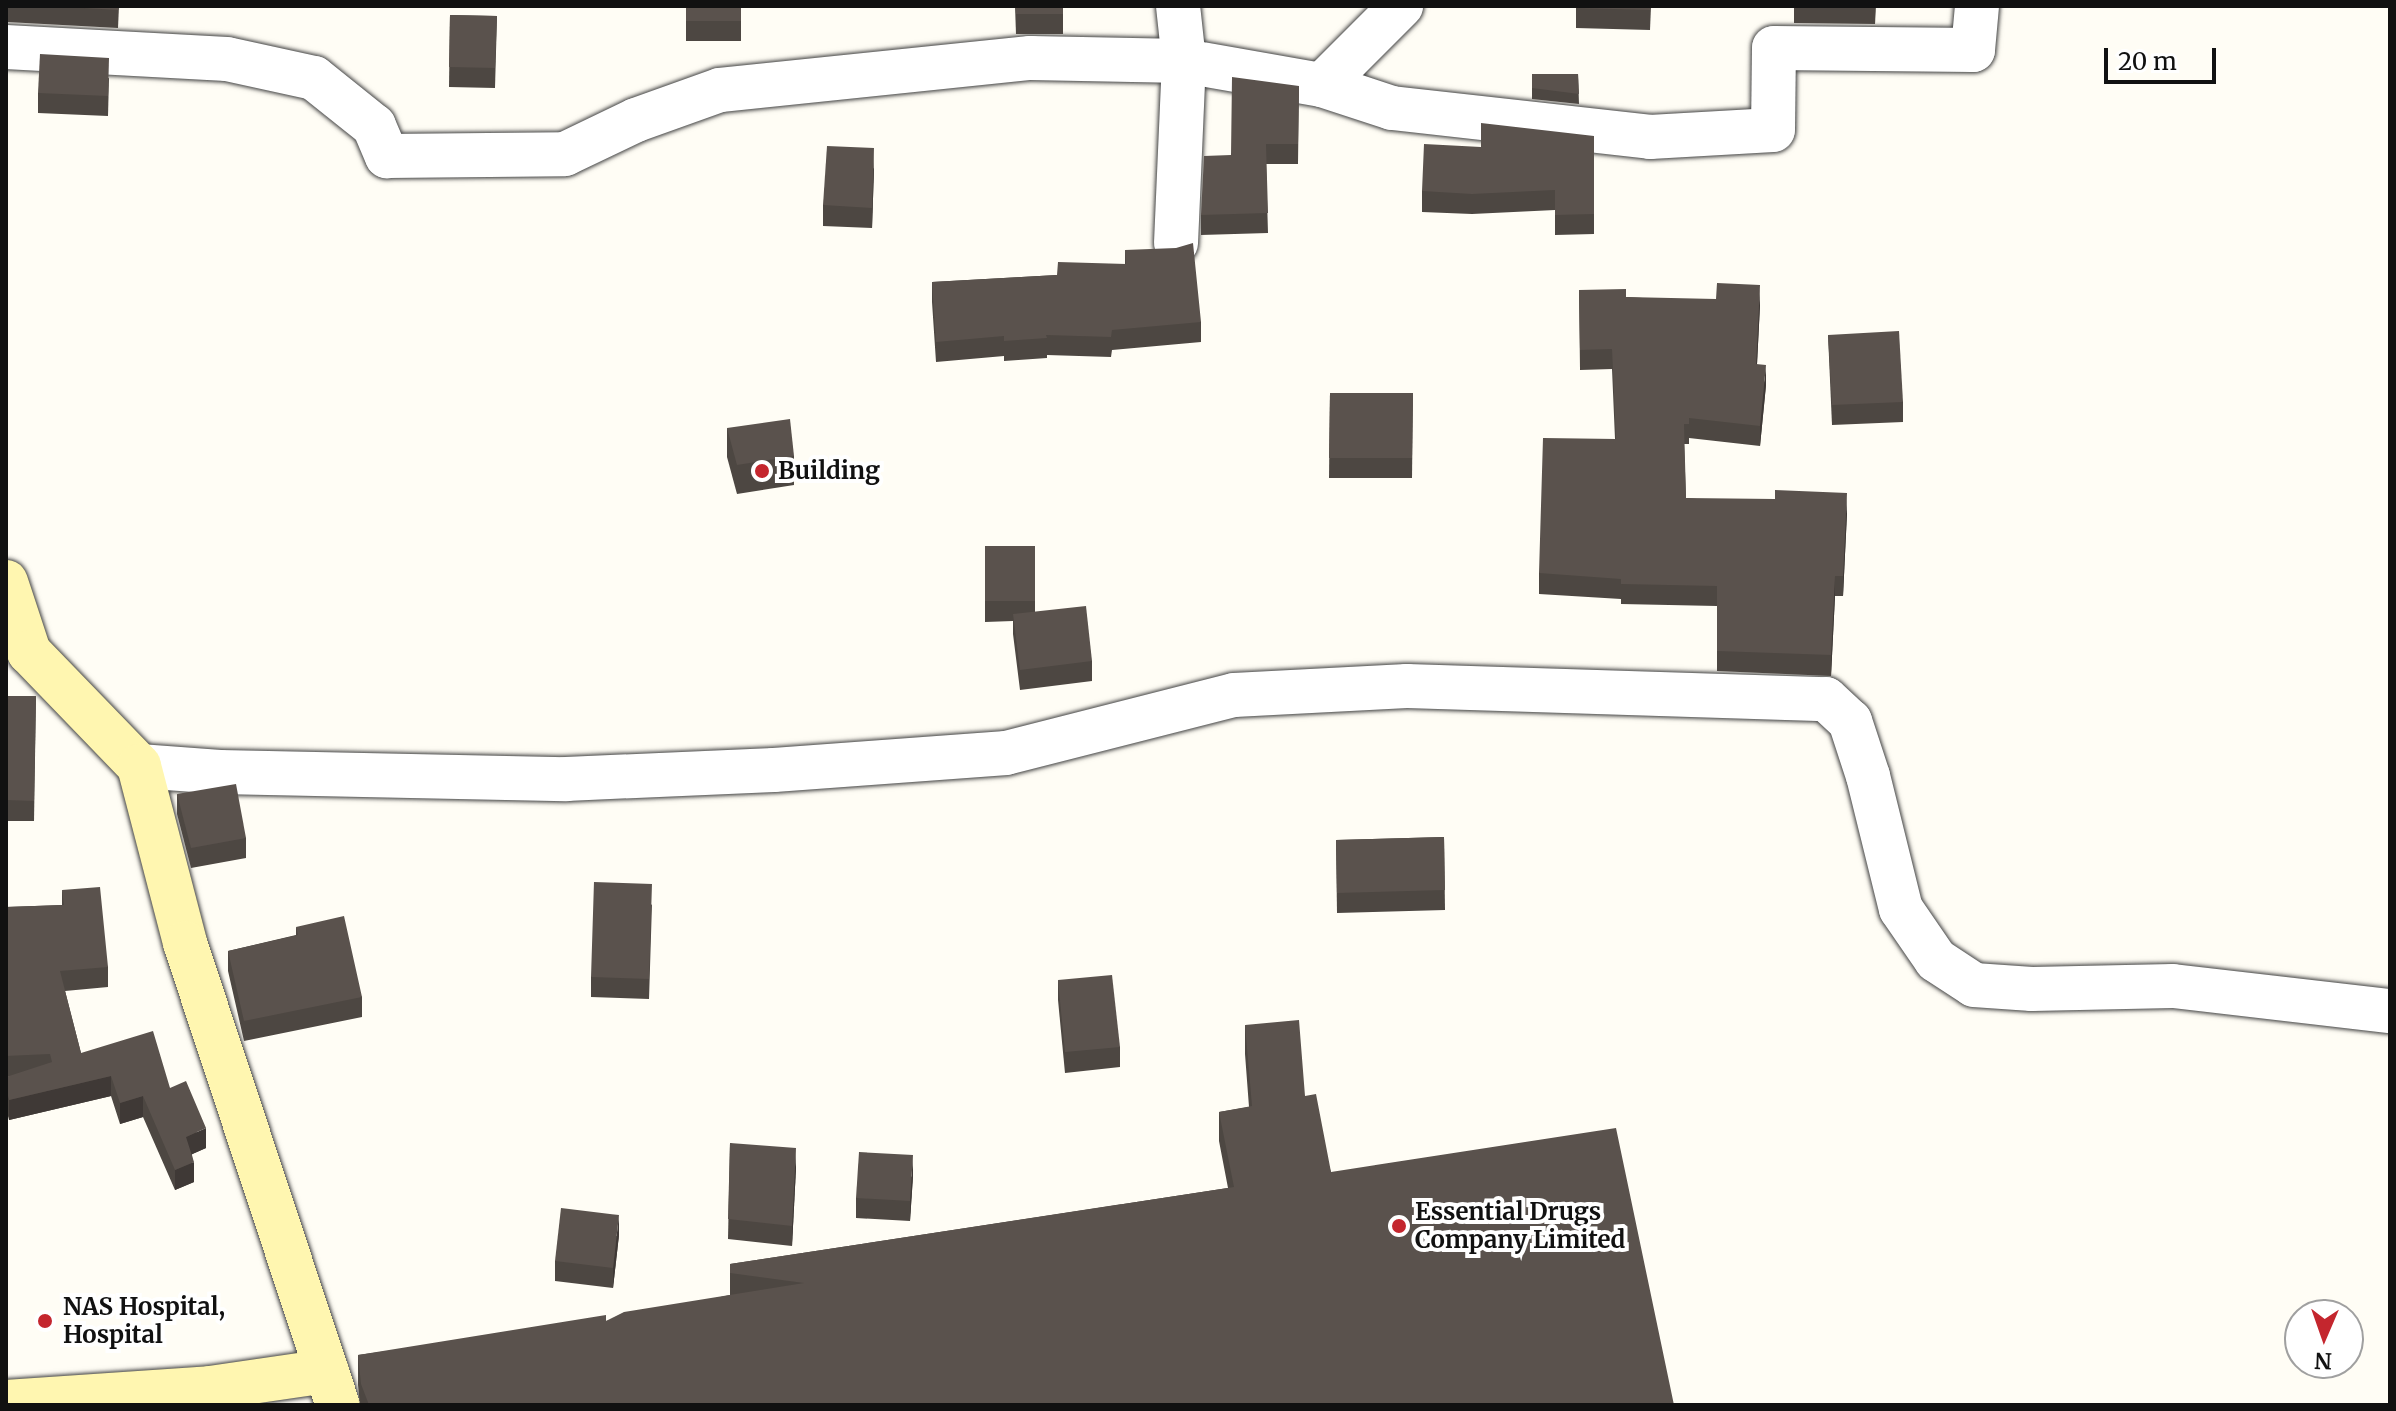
<!DOCTYPE html>
<html>
<head>
<meta charset="utf-8">
<style>
	body { margin:0 }
	#map { position:relative; width:2396px; height:1411px; overflow:hidden; background:#fffdf5; font-family:Merriweather,serif }
	div>[style] { position:absolute }
	[style*='--x'] { left:calc(var(--x)*1px); top:calc(var(--y)*1px); width:calc(var(--w)*1px); rotate:calc(var(--a)*1deg) }
	.roads { filter:drop-shadow(0 0 2px #444) drop-shadow(0 0 2px #444) }
	.street>* { height:44px; margin:-22px; padding:0 22px; transform-origin:22px; border-radius:22px; background:#fff }
	.secondary>* { height:44px; margin:-22px; padding:0 22px; transform-origin:22px; border-radius:22px; background:#fff6b0 }
	.wall>* { inset:0; background:#4d4742 }
	.shaded-wall>* { inset:0; background:#3f3936 }
	.building>* { inset:0; background:#5a524d }
	.dots>* { width:22px; height:22px; translate:-50% -50%; box-sizing:border-box; border:4px solid #fff; border-radius:50% }
	span { translate:-50% -50%; white-space:nowrap; text-align:center; line-height:1.15; -webkit-text-stroke:8px #fff; paint-order:stroke }
	.poi-label { font-size:24px; color:#111; font-weight:700 }
	.left { translate:0 -50%; text-align:left }
	.frame { position:absolute; inset:0; border:8px solid #111; pointer-events:none }
	.north { position:absolute; left:2284px; top:1299px; width:80px; height:80px; box-sizing:border-box; background:#fff; border:2px solid #a0a0a0; border-radius:50%; rotate:182deg; font-size:22px; font-weight:700; line-height:32px; text-align:center; color:#111 }
	.north::after { content:''; display:block; margin:auto; width:28px; height:36px; background:#c4262e; clip-path:polygon(50% 0,100% 100%,50% 72%,0 100%) }
	.scale { position:absolute; left:2104px; top:48px; width:112px; height:36px; box-sizing:border-box; border:4px solid #111; border-top:0; padding-left:10px; font-size:24px; line-height:28px; white-space:nowrap; color:#111; -webkit-text-stroke:6px #fff; paint-order:stroke }
</style>
</head>
<body>
<div id="map">
	<div class="roads">
		<div class="street">
			<i style="--x:6;--y:47;--w:221;--a:3.1"></i>
			<i style="--x:227;--y:59;--w:89;--a:12.3"></i>
			<i style="--x:314;--y:78;--w:77;--a:38.7"></i>
			<i style="--x:374;--y:126;--w:33;--a:67"></i>
			<i style="--x:387;--y:156;--w:178;--a:-0.6"></i>
			<i style="--x:565;--y:154;--w:79;--a:-25.6"></i>
			<i style="--x:636;--y:120;--w:89;--a:-19.7"></i>
			<i style="--x:720;--y:90;--w:312;--a:-5.9"></i>
			<i style="--x:1030;--y:58;--w:154;--a:1.1"></i>
			<i style="--x:1184;--y:61;--w:140;--a:9.9"></i>
			<i style="--x:1322;--y:85;--w:112;--a:-45"></i>
			<i style="--x:1322;--y:85;--w:74;--a:18.2"></i>
			<i style="--x:1392;--y:108;--w:260;--a:6.4"></i>
			<i style="--x:1650;--y:137;--w:123;--a:-3.3"></i>
			<i style="--x:1773;--y:130;--w:82;--a:-89.3"></i>
			<i style="--x:1774;--y:48;--w:199;--a:0.6"></i>
			<i style="--x:1973;--y:50;--w:44;--a:-84.8"></i>
			<i style="--x:1176;--y:243;--w:182;--a:-87.5"></i>
			<i style="--x:1184;--y:61;--w:55;--a:-96.2"></i>
			<i style="--x:139;--y:766;--w:81;--a:4.2"></i>
			<i style="--x:220;--y:772;--w:346;--a:1.2"></i>
			<i style="--x:566;--y:779;--w:208;--a:-2.5"></i>
			<i style="--x:774;--y:770;--w:233;--a:-4.2"></i>
			<i style="--x:1006;--y:753;--w:235;--a:-14.3"></i>
			<i style="--x:1234;--y:695;--w:173;--a:-3"></i>
			<i style="--x:1407;--y:686;--w:419;--a:1.8"></i>
			<i style="--x:1826;--y:699;--w:33;--a:43"></i>
			<i style="--x:1850;--y:721;--w:58;--a:71.9"></i>
			<i style="--x:1868;--y:776;--w:137;--a:76.1"></i>
			<i style="--x:1901;--y:909;--w:62;--a:55.5"></i>
			<i style="--x:1936;--y:960;--w:45;--a:33.3"></i>
			<i style="--x:1974;--y:985;--w:58;--a:3.9"></i>
			<i style="--x:2032;--y:989;--w:141;--a:-1.2"></i>
			<i style="--x:2173;--y:986;--w:218;--a:6.6"></i>
		</div>
		<div class="secondary">
			<i style="--x:6;--y:582;--w:74;--a:71.8"></i>
			<i style="--x:29;--y:652;--w:158;--a:46"></i>
			<i style="--x:139;--y:766;--w:183;--a:75.4"></i>
			<i style="--x:185;--y:943;--w:487;--a:71.7"></i>
			<i style="--x:6;--y:1402;--w:204;--a:-3.9"></i>
			<i style="--x:210;--y:1388;--w:118;--a:-8.3"></i>
		</div>
	</div>
	<div class="wall">
		<i style="clip-path:polygon(6px 6px,119px 6px,118px 28px,7px 22px)"></i>
		<i style="clip-path:polygon(686px 6px,741px 6px,741px 41px,686px 41px)"></i>
		<i style="clip-path:polygon(1015px 6px,1063px 6px,1063px 34px,1016px 34px)"></i>
		<i style="clip-path:polygon(1576px 6px,1651px 6px,1650px 30px,1576px 28px)"></i>
		<i style="clip-path:polygon(1794px 6px,1876px 6px,1875px 24px,1794px 23px)"></i>
		<i style="clip-path:polygon(450px 15px,497px 16px,495px 88px,449px 87px)"></i>
		<i style="clip-path:polygon(1532px 74px,1578px 74px,1579px 104px,1532px 99px)"></i>
		<i style="clip-path:polygon(109px 78px,108px 116px,38px 113px,38px 93px)"></i>
		<i style="clip-path:polygon(1299px 86px,1298px 164px,1266px 164px,1268px 233px,1201px 235px,1201px 215px,1231px 155px)"></i>
		<i style="clip-path:polygon(1594px 136px,1594px 234px,1555px 235px,1555px 210px,1472px 214px,1422px 212px,1422px 191px,1481px 147px)"></i>
		<i style="clip-path:polygon(874px 168px,872px 228px,823px 226px,823px 205px)"></i>
		<i style="clip-path:polygon(1125px 250px,1201px 322px,1201px 342px,1112px 350px,1111px 357px,1047px 355px,1047px 358px,1004px 361px,1004px 356px,936px 362px,932px 302px,932px 282px,1057px 275px,1125px 264px)"></i>
		<i style="clip-path:polygon(1579px 290px,1626px 297px,1760px 305px,1757px 364px,1766px 385px,1760px 446px,1689px 438px,1689px 444px,1684px 444px,1686px 498px,1847px 513px,1843px 596px,1835px 596px,1831px 676px,1717px 671px,1717px 606px,1621px 604px,1621px 599px,1539px 594px,1539px 573px,1615px 439px,1612px 369px,1580px 370px)"></i>
		<i style="clip-path:polygon(1828px 335px,1903px 402px,1903px 422px,1832px 425px)"></i>
		<i style="clip-path:polygon(1330px 393px,1413px 393px,1412px 478px,1329px 478px)"></i>
		<i style="clip-path:polygon(727px 428px,794px 456px,794px 485px,737px 494px,727px 457px)"></i>
		<i style="clip-path:polygon(985px 546px,1035px 546px,1035px 612px,1092px 661px,1092px 681px,1020px 690px,1013px 634px,1013px 621px,985px 622px)"></i>
		<i style="clip-path:polygon(6px 696px,36px 696px,34px 821px,6px 821px)"></i>
		<i style="clip-path:polygon(177px 794px,246px 838px,246px 858px,191px 868px,177px 814px)"></i>
		<i style="clip-path:polygon(1444px 837px,1445px 910px,1337px 913px,1336px 840px)"></i>
		<i style="clip-path:polygon(62px 890px,108px 967px,108px 987px,65px 991px,81px 1053px,170px 1088px,206px 1148px,192px 1154px,194px 1182px,175px 1190px,143px 1117px,120px 1124px,111px 1096px,9px 1120px,6px 1108px,6px 1077px,9px 1076px,6px 1076px,6px 907px,62px 905px)"></i>
		<i style="clip-path:polygon(652px 904px,649px 999px,591px 997px,591px 977px)"></i>
		<i style="clip-path:polygon(296px 927px,362px 997px,362px 1017px,244px 1041px,228px 971px,228px 951px,296px 935px)"></i>
		<i style="clip-path:polygon(1058px 980px,1120px 1047px,1120px 1067px,1065px 1073px,1058px 1000px)"></i>
		<i style="clip-path:polygon(1245px 1025px,1305px 1096px,1331px 1172px,1674px 1405px,360px 1405px,358px 1385px,358px 1355px,606px 1321px,730px 1295px,730px 1264px,1228px 1188px,1219px 1141px,1219px 1112px,1249px 1107px,1245px 1054px)"></i>
		<i style="clip-path:polygon(730px 1143px,796px 1168px,792px 1246px,728px 1239px)"></i>
		<i style="clip-path:polygon(913px 1176px,910px 1221px,856px 1218px,856px 1198px)"></i>
		<i style="clip-path:polygon(619px 1235px,613px 1288px,555px 1281px,555px 1261px)"></i>
	</div>
	<div class="shaded-wall">
		<i style="clip-path:polygon(6px 6px,7px 6px,7px 22px,6px 23px)"></i>
		<i style="clip-path:polygon(874px 148px,874px 168px,872px 228px,872px 208px)"></i>
		<i style="clip-path:polygon(1760px 285px,1760px 305px,1756px 384px,1756px 364px)"></i>
		<i style="clip-path:polygon(1766px 365px,1766px 385px,1760px 446px,1760px 426px)"></i>
		<i style="clip-path:polygon(1847px 493px,1847px 513px,1843px 596px,1843px 576px)"></i>
		<i style="clip-path:polygon(1835px 576px,1835px 596px,1831px 676px,1831px 655px)"></i>
		<i style="clip-path:polygon(111px 1076px,111px 1096px,9px 1120px,9px 1100px)"></i>
		<i style="clip-path:polygon(143px 1096px,143px 1117px,120px 1124px,120px 1103px)"></i>
		<i style="clip-path:polygon(206px 1128px,206px 1148px,186px 1157px,186px 1137px)"></i>
		<i style="clip-path:polygon(796px 1148px,796px 1168px,792px 1246px,792px 1226px)"></i>
		<i style="clip-path:polygon(913px 1155px,913px 1176px,910px 1221px,910px 1201px)"></i>
		<i style="clip-path:polygon(194px 1162px,194px 1182px,175px 1190px,175px 1170px)"></i>
		<i style="clip-path:polygon(619px 1215px,619px 1235px,613px 1288px,613px 1268px)"></i>
	</div>
	<div class="building">
		<i style="clip-path:polygon(50px 6px,119px 6px,118px 10px)"></i>
		<i style="clip-path:polygon(686px 6px,741px 6px,741px 21px,686px 21px)"></i>
		<i style="clip-path:polygon(1016px 6px,1063px 6px,1063px 14px,1016px 14px)"></i>
		<i style="clip-path:polygon(1576px 6px,1650px 6px,1650px 10px,1576px 8px)"></i>
		<i style="clip-path:polygon(450px 15px,497px 16px,495px 68px,449px 67px)"></i>
		<i style="clip-path:polygon(40px 54px,109px 58px,108px 96px,38px 93px)"></i>
		<i style="clip-path:polygon(1532px 74px,1578px 74px,1579px 94px,1532px 88px)"></i>
		<i style="clip-path:polygon(1232px 77px,1299px 86px,1298px 144px,1266px 144px,1268px 213px,1201px 215px,1204px 156px,1231px 155px)"></i>
		<i style="clip-path:polygon(1481px 123px,1594px 136px,1594px 214px,1555px 215px,1555px 190px,1472px 194px,1422px 191px,1424px 144px,1481px 147px)"></i>
		<i style="clip-path:polygon(827px 146px,874px 148px,872px 208px,823px 205px)"></i>
		<i style="clip-path:polygon(1193px 243px,1201px 322px,1112px 330px,1111px 337px,1046px 335px,1047px 338px,1004px 341px,1004px 336px,936px 342px,932px 282px,1057px 275px,1058px 262px,1126px 264px,1125px 250px,1176px 248px)"></i>
		<i style="clip-path:polygon(1717px 283px,1760px 285px,1756px 364px,1766px 365px,1760px 426px,1689px 418px,1689px 424px,1684px 424px,1686px 498px,1775px 499px,1775px 490px,1847px 493px,1843px 576px,1835px 576px,1831px 655px,1717px 651px,1717px 586px,1621px 584px,1621px 579px,1539px 573px,1543px 438px,1616px 439px,1612px 349px,1580px 350px,1579px 290px,1626px 289px,1626px 297px,1716px 299px)"></i>
		<i style="clip-path:polygon(1899px 331px,1903px 402px,1832px 405px,1828px 335px)"></i>
		<i style="clip-path:polygon(1330px 393px,1413px 393px,1412px 458px,1329px 458px)"></i>
		<i style="clip-path:polygon(790px 419px,794px 456px,737px 465px,727px 428px)"></i>
		<i style="clip-path:polygon(985px 546px,1035px 546px,1035px 601px,985px 601px)"></i>
		<i style="clip-path:polygon(1086px 606px,1092px 661px,1020px 670px,1013px 614px)"></i>
		<i style="clip-path:polygon(6px 696px,36px 696px,34px 801px,6px 800px)"></i>
		<i style="clip-path:polygon(236px 784px,246px 838px,191px 848px,177px 794px)"></i>
		<i style="clip-path:polygon(1444px 837px,1445px 890px,1337px 893px,1336px 840px)"></i>
		<i style="clip-path:polygon(594px 882px,652px 884px,649px 979px,591px 977px)"></i>
		<i style="clip-path:polygon(100px 887px,108px 967px,60px 971px,81px 1053px,153px 1031px,170px 1088px,186px 1081px,206px 1128px,186px 1137px,194px 1162px,175px 1170px,143px 1096px,120px 1103px,111px 1076px,9px 1100px,6px 1088px,6px 1077px,52px 1062px,50px 1054px,6px 1056px,6px 907px,64px 905px,62px 890px)"></i>
		<i style="clip-path:polygon(344px 916px,362px 997px,244px 1021px,228px 951px,298px 935px,296px 927px)"></i>
		<i style="clip-path:polygon(1112px 975px,1120px 1047px,1065px 1052px,1058px 980px)"></i>
		<i style="clip-path:polygon(1299px 1020px,1305px 1096px,1316px 1094px,1331px 1172px,1616px 1128px,1674px 1405px,369px 1405px,361px 1384px,358px 1355px,606px 1315px,606px 1321px,624px 1312px,804px 1283px,730px 1273px,730px 1264px,1234px 1187px,1219px 1112px,1252px 1106px,1245px 1025px)"></i>
		<i style="clip-path:polygon(730px 1143px,796px 1148px,792px 1226px,728px 1219px)"></i>
		<i style="clip-path:polygon(859px 1152px,913px 1155px,910px 1201px,856px 1198px)"></i>
		<i style="clip-path:polygon(561px 1208px,619px 1215px,613px 1268px,555px 1261px)"></i>
	</div>
	<div class="dots">
		<i style="left:762px;top:471px;background:#c4262e"></i>
		<i style="left:1399px;top:1226px;background:#c4262e"></i>
		<i style="left:45px;top:1321px;background:#c4262e"></i>
	</div>
	<div class="poi-label">
		<span class="left" style="left:778px;top:471px">Building</span>
		<span class="left" style="left:1415px;top:1226px">Essential Drugs<br>Company Limited</span>
		<span class="left" style="left:63px;top:1321px">NAS Hospital,<br>Hospital</span>
	</div>
	<div class="frame"></div>
	<div class="north">N</div>
	<div class="scale">20 m</div>
</div>
</body>
</html>
